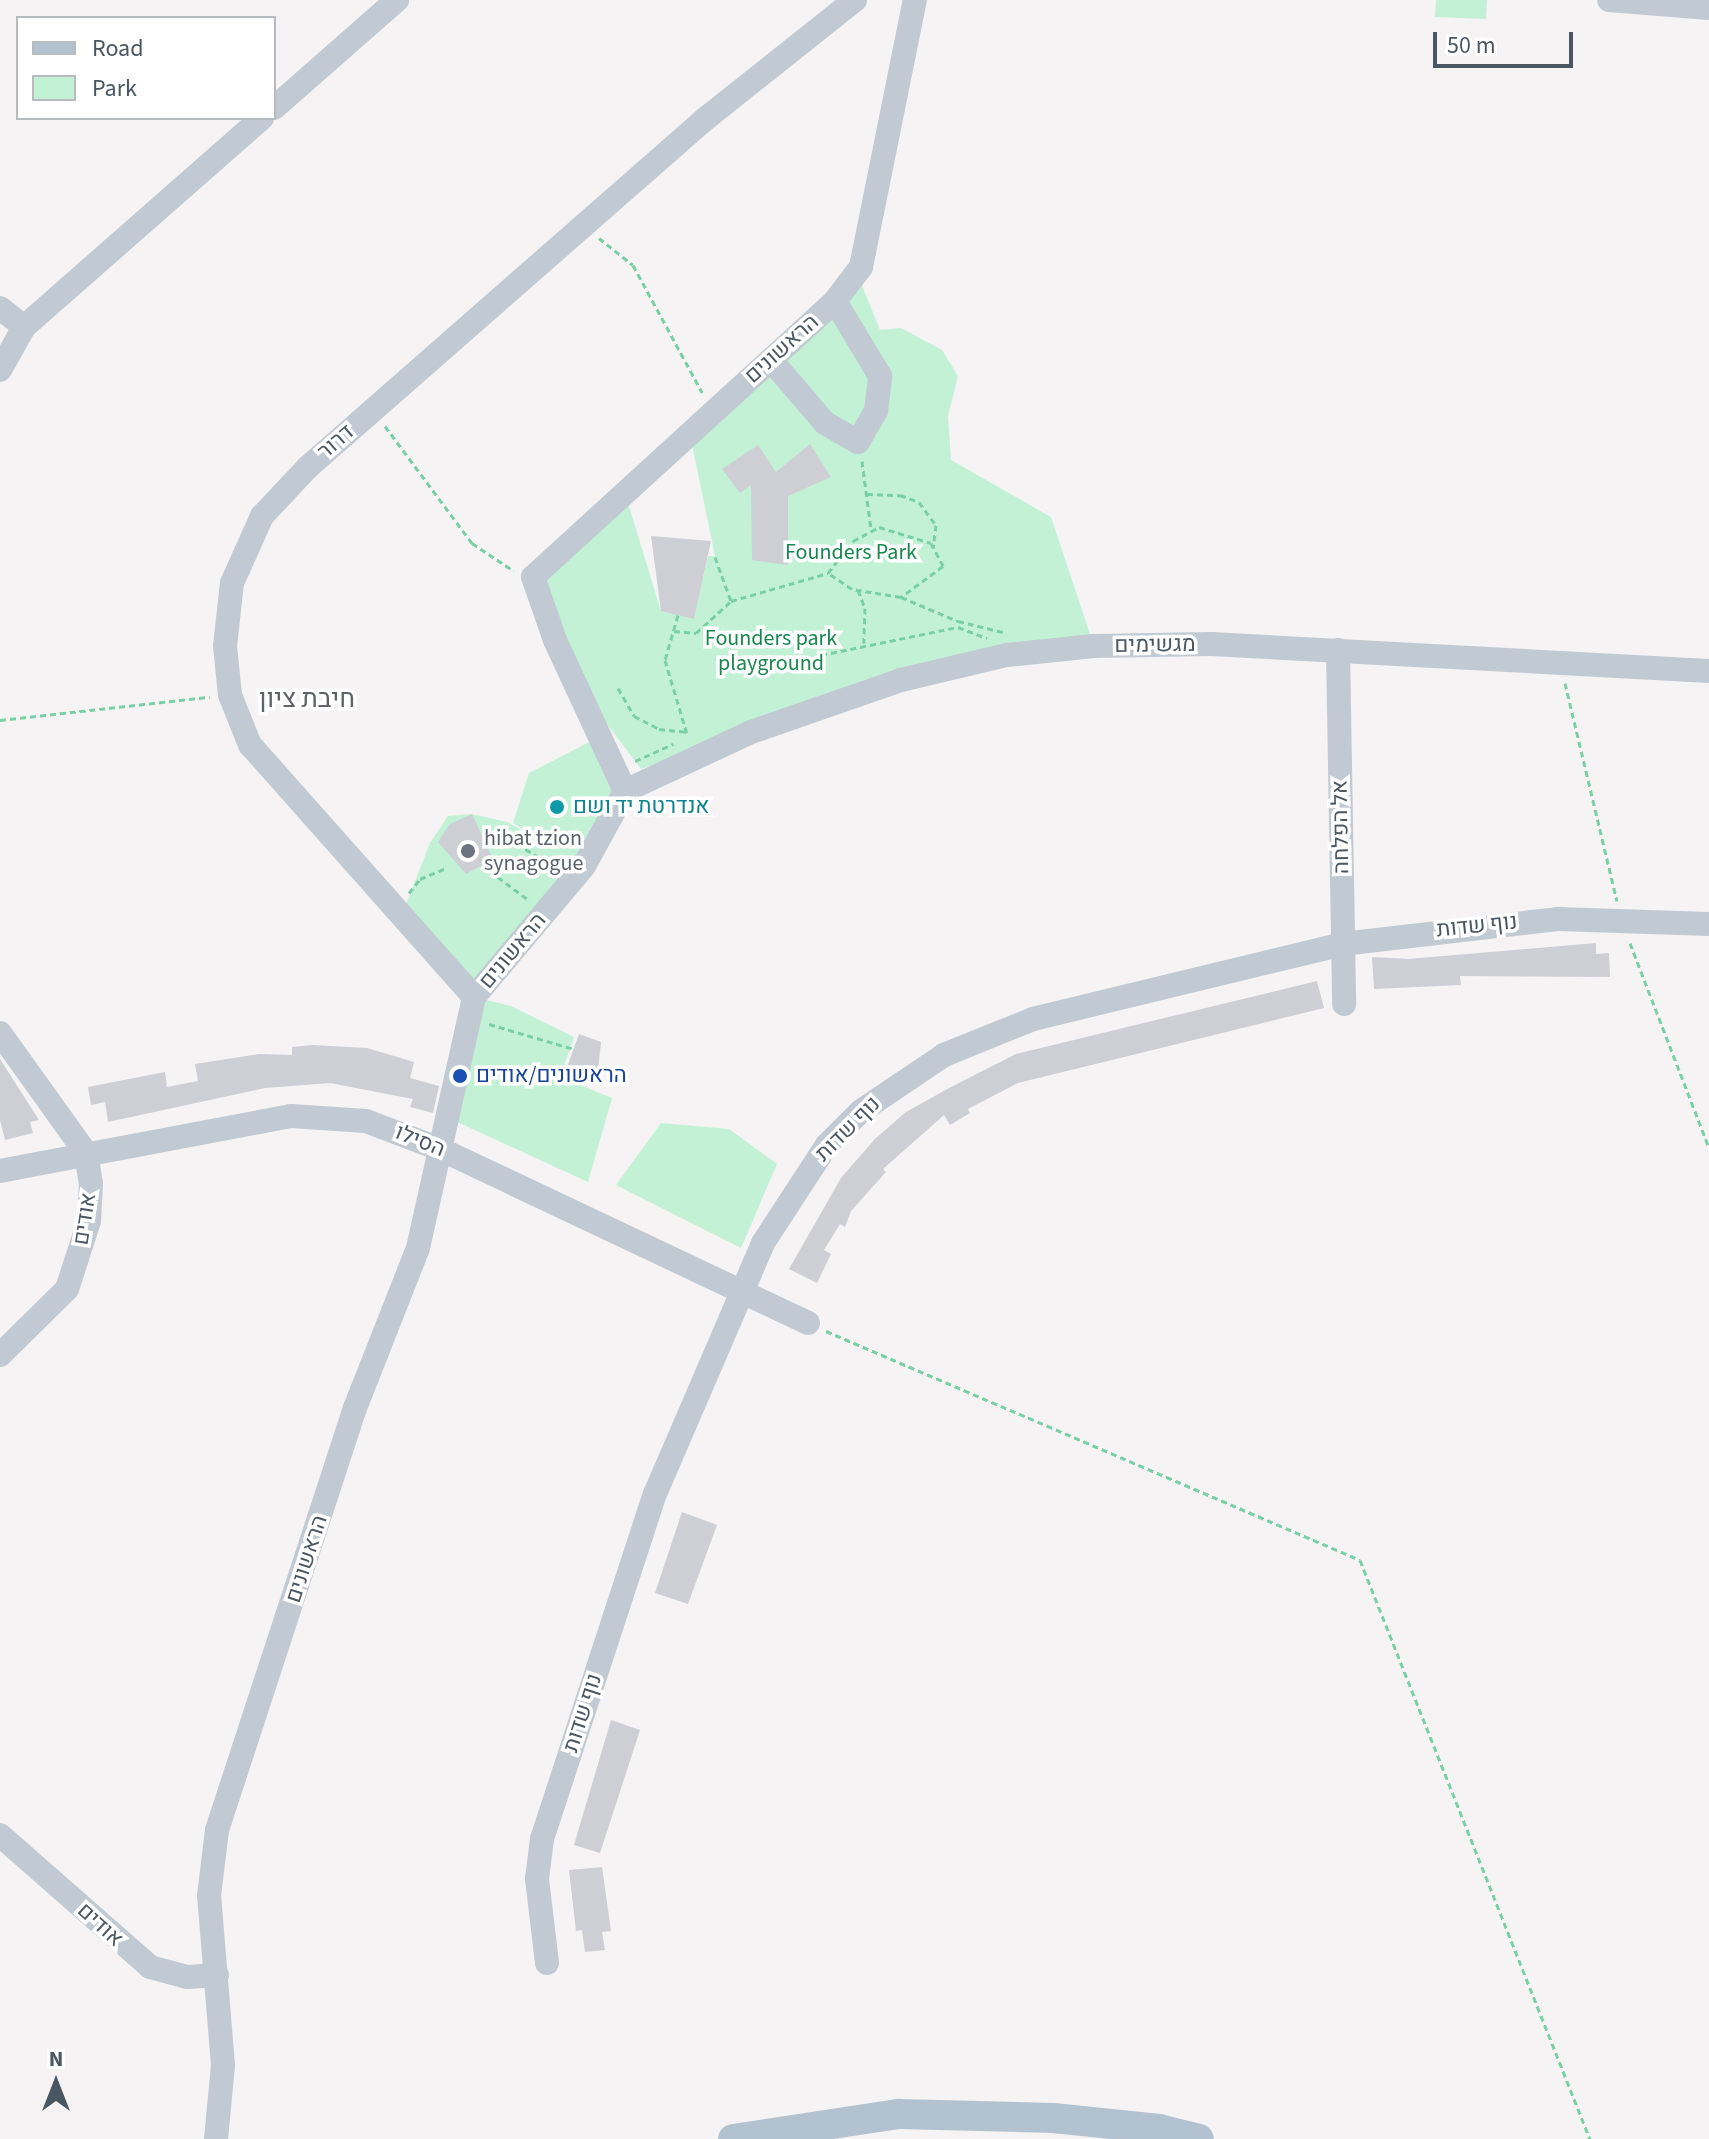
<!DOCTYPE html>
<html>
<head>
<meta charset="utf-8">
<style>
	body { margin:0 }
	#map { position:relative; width:1709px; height:2139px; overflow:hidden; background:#f5f3f3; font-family:"Source Sans 3",Heebo,sans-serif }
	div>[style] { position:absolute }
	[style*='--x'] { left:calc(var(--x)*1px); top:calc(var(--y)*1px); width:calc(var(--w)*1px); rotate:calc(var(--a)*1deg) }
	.green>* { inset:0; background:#c3f1d5 }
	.building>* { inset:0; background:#cdcfd5 }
	.path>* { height:3px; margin-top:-1.5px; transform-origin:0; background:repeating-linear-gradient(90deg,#7ad0a6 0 6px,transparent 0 10px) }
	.minor>* { height:24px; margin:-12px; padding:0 12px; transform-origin:12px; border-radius:12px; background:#c1cad2 }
	.major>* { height:30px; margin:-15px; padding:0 15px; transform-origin:15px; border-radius:15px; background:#b3c2d1 }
	.dots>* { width:22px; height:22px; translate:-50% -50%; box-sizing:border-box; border:4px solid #fff; border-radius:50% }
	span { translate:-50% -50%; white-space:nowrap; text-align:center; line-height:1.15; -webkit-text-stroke:7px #fff; paint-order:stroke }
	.street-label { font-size:22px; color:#4a5661 }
	.park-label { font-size:22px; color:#17864f }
	.culture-label { font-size:22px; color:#0d838f }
	.left { translate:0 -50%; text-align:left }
	.worship-label { font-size:22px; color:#5b616d }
	.transit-label { font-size:22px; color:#164399 }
	.quarter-label { font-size:26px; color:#5f6368 }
	.legend { position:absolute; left:16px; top:16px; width:260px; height:104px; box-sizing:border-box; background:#fff; border:2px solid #b7bbc0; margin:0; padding:10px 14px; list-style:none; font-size:24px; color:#4a5661 }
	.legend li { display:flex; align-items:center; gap:16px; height:40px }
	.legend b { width:40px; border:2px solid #b7bbc0 }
	.north { position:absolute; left:16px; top:2043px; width:80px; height:80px; -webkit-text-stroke:6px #fff; paint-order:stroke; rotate:0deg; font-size:22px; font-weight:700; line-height:32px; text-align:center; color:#4a5661 }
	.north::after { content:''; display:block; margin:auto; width:28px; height:36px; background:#4a5661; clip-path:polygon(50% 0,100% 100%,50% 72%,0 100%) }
	.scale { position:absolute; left:1433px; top:32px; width:140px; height:36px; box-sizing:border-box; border:4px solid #4a5661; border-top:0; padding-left:10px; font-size:24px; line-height:28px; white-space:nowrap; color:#4a5661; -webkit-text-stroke:6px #fff; paint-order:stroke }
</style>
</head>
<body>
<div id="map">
	<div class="green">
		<i style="clip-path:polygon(1436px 0,1487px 0,1486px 19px,1435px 17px)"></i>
		<i style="clip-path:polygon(857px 273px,880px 330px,901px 328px,942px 350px,958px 376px,948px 416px,951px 460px,1051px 517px,1094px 646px,983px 652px,641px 769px,574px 680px,533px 577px,624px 490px,661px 611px,694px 618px,708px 556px,715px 556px,689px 430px)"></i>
		<i style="clip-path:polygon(603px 735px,625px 791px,584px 866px,468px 990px,404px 909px,430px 843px,448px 816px,472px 814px,507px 822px,546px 844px,513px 823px,529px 773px)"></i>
		<i style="clip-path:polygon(474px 997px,511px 1006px,574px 1037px,560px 1077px,612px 1098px,588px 1182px,444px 1116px)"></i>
		<i style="clip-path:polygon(661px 1123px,729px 1129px,777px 1164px,741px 1248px,616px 1185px)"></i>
	</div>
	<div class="building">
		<i style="clip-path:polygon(810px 444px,831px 477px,788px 496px,788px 565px,752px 560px,751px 485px,740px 493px,722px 469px,758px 445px,776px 472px)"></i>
		<i style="clip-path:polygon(651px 536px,711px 541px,694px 619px,661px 611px)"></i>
		<i style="clip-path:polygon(472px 814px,493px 859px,466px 874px,438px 842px,450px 824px)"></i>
		<i style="clip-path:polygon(1596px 943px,1596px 954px,1609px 953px,1610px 977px,1460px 976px,1461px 985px,1374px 989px,1372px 957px,1408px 959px)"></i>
		<i style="clip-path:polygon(1317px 981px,1324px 1008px,1018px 1083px,968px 1109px,970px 1113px,950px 1125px,944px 1115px,883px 1169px,886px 1172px,851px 1211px,845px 1227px,840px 1224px,824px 1250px,831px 1254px,817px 1283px,789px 1269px,841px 1178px,875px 1139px,906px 1112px,951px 1087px,1016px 1054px)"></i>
		<i style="clip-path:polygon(579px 1034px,601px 1042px,597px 1080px,566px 1070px)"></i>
		<i style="clip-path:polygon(312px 1045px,367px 1048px,414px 1062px,410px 1078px,439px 1086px,433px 1113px,410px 1107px,413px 1099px,330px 1083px,265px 1088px,108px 1122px,105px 1102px,91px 1105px,88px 1087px,165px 1072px,167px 1087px,198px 1081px,195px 1064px,259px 1054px,292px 1055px,292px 1047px)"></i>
		<i style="clip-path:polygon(0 1059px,39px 1120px,30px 1122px,33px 1133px,5px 1140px,0 1120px)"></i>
		<i style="clip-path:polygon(682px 1512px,717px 1525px,688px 1604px,655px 1593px)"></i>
		<i style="clip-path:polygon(611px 1720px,640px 1730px,600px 1853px,574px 1845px)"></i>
		<i style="clip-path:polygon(602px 1867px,611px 1931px,602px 1932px,605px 1950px,585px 1952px,582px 1930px,576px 1931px,569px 1870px)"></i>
	</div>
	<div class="path">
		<i style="--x:599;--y:238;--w:43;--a:38.5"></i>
		<i style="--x:633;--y:265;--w:145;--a:61.5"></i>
		<i style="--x:385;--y:426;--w:146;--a:53.4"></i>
		<i style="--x:472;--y:543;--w:50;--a:33.7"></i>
		<i style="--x:862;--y:461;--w:69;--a:82.5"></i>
		<i style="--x:867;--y:494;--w:33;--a:2"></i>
		<i style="--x:900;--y:495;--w:20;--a:20"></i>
		<i style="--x:919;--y:502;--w:29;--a:54"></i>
		<i style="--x:936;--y:525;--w:23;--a:97"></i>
		<i style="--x:715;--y:557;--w:47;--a:70"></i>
		<i style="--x:858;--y:590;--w:19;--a:69"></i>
		<i style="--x:865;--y:608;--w:35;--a:92"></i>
		<i style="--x:901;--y:597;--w:62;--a:22.8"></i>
		<i style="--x:958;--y:621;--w:50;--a:13.8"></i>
		<i style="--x:678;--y:615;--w:47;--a:106.1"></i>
		<i style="--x:665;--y:660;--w:80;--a:73.4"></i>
		<i style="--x:674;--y:631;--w:22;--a:5"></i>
		<i style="--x:696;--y:633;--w:47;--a:-42.4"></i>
		<i style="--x:731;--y:601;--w:101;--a:-16.1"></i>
		<i style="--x:828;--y:573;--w:41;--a:-52"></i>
		<i style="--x:853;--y:541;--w:30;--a:-28"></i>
		<i style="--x:879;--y:527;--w:54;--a:17.1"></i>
		<i style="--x:931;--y:543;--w:26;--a:62"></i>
		<i style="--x:943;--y:566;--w:52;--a:143.6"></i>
		<i style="--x:901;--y:597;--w:50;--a:-170.7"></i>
		<i style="--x:852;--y:589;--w:29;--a:-146"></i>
		<i style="--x:821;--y:655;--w:140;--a:-11.6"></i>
		<i style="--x:958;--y:627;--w:31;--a:21"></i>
		<i style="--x:1565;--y:683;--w:224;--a:76.6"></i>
		<i style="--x:618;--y:688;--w:32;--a:60"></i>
		<i style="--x:634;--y:716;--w:28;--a:27"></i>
		<i style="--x:659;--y:729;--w:29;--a:6"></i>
		<i style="--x:0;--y:720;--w:211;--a:-6.3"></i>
		<i style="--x:635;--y:761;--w:42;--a:-24.1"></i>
		<i style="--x:486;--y:843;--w:22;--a:-10"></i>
		<i style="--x:508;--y:839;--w:53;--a:30.4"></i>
		<i style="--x:482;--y:865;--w:60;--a:36.9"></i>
		<i style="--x:409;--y:893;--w:18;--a:-52"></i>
		<i style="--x:420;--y:879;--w:28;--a:-23"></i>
		<i style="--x:1630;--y:943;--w:220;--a:68.9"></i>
		<i style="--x:489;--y:1024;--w:89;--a:16.4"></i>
		<i style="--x:826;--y:1331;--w:581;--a:23.21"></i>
		<i style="--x:1360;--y:1560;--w:623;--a:68.34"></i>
	</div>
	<div class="minor">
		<i style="--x:1609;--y:0;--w:100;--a:4.6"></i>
		<i style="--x:274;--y:108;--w:164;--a:-41.3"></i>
		<i style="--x:0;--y:308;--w:31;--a:38"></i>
		<i style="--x:24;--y:327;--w:317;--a:-41.3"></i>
		<i style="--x:771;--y:360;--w:83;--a:49.4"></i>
		<i style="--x:825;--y:423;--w:38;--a:30"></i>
		<i style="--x:858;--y:442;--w:36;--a:-60"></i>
		<i style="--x:876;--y:411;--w:35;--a:-83"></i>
		<i style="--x:880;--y:376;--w:87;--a:-121"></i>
		<i style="--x:0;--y:370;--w:49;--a:-60.8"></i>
		<i style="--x:1338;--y:650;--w:354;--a:89"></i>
		<i style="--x:625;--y:791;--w:139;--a:-25.1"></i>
		<i style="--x:751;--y:732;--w:159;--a:-19.1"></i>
		<i style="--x:901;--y:680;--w:109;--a:-13.3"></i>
		<i style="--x:1007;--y:655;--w:87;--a:-5.9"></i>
		<i style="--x:1094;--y:646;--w:117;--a:-1"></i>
		<i style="--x:1211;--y:644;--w:499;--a:3.1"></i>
		<i style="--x:474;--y:997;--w:337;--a:-131.6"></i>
		<i style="--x:250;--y:745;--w:54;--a:-111.8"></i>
		<i style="--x:230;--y:695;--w:49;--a:-95.8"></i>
		<i style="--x:225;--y:646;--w:63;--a:-83.7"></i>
		<i style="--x:232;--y:583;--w:73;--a:-65.9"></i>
		<i style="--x:262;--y:516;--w:66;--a:-46.8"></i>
		<i style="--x:307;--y:468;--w:528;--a:-41.24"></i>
		<i style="--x:704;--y:120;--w:193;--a:-38.5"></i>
		<i style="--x:0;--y:1033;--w:148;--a:54.4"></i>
		<i style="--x:86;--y:1153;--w:30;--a:81"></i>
		<i style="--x:91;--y:1183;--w:38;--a:93"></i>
		<i style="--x:89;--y:1221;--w:71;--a:107.9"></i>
		<i style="--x:67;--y:1289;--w:94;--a:135.4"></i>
		<i style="--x:0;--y:1171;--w:296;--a:-10.7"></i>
		<i style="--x:291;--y:1116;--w:75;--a:3.8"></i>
		<i style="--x:366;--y:1121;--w:79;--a:20.7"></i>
		<i style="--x:440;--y:1149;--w:407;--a:25.3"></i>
		<i style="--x:0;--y:1835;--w:200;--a:41.3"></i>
		<i style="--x:150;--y:1967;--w:39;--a:15"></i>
		<i style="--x:188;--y:1977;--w:29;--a:-4"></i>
		<i style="--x:547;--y:1963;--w:85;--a:-96.8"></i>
		<i style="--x:537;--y:1879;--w:40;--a:-82.9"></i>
		<i style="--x:542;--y:1839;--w:363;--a:-71.9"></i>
		<i style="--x:655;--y:1494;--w:273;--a:-66.7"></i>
		<i style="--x:763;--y:1243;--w:117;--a:-56.9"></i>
		<i style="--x:827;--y:1145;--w:48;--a:-45"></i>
		<i style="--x:861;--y:1111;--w:100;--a:-34"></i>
		<i style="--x:944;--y:1055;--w:96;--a:-22"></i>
		<i style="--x:1033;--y:1019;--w:318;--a:-13.6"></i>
		<i style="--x:1342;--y:944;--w:217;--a:-6.6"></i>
		<i style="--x:1558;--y:919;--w:151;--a:1.9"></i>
		<i style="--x:216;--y:2139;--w:74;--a:-84.6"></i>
		<i style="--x:223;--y:2065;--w:170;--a:-94.7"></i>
		<i style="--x:209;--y:1896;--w:66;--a:-83.1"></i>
		<i style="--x:217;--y:1830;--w:444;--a:-71.9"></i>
		<i style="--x:355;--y:1408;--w:172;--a:-68.5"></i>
		<i style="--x:418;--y:1248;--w:257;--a:-77.4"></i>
		<i style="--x:474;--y:997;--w:171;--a:-50"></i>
		<i style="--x:584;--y:866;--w:85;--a:-61.3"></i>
		<i style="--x:625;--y:791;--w:166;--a:-114.9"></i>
		<i style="--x:555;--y:640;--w:67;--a:-109.2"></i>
		<i style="--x:533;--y:577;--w:409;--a:-42.4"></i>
		<i style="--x:835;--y:301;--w:43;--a:-52.6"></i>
		<i style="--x:861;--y:267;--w:272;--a:-78.6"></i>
	</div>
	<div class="major">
		<i style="--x:733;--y:2139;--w:168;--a:-8.6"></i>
		<i style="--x:899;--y:2114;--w:154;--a:1.5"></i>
		<i style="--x:1053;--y:2118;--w:107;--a:5.9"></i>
		<i style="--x:1159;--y:2129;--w:41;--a:14"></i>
	</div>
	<div class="dots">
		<i style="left:557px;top:807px;background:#0f9aa8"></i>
		<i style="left:468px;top:851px;background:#6b7280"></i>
		<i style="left:460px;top:1076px;background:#1a4fb4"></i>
	</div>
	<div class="street-label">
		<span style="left:782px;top:349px;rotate:-42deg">הראשונים</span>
		<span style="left:336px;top:442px;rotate:-41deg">דרור</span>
		<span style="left:1155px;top:645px;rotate:-1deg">מגשימים</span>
		<span style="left:1341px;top:827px;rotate:-91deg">אל הפלחה</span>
		<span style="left:1477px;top:926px;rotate:-6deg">נוף שדות</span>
		<span style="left:513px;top:951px;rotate:-50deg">הראשונים</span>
		<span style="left:848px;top:1129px;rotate:-45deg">נוף שדות</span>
		<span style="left:420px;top:1141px;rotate:22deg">הסילו</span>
		<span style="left:85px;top:1219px;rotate:-81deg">אודים</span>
		<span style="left:307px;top:1559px;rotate:-72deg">הראשונים</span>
		<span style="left:583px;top:1713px;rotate:-72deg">נוף שדות</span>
		<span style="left:100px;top:1925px;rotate:42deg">אודים</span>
	</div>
	<div class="park-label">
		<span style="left:851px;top:553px">Founders Park</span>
		<span style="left:771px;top:651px">Founders park<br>playground</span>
	</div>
	<div class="culture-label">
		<span class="left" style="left:573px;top:807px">אנדרטת יד ושם</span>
	</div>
	<div class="worship-label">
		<span class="left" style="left:484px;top:851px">hibat tzion<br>synagogue</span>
	</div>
	<div class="transit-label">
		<span class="left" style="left:476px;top:1076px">הראשונים/אודים</span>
	</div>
	<div class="quarter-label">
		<span style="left:307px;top:699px">חיבת ציון</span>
	</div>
	<ul class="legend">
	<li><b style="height:10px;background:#b3c2d1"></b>Road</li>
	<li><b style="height:22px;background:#c3f1d5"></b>Park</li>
	</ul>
	<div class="north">N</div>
	<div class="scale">50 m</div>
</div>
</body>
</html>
